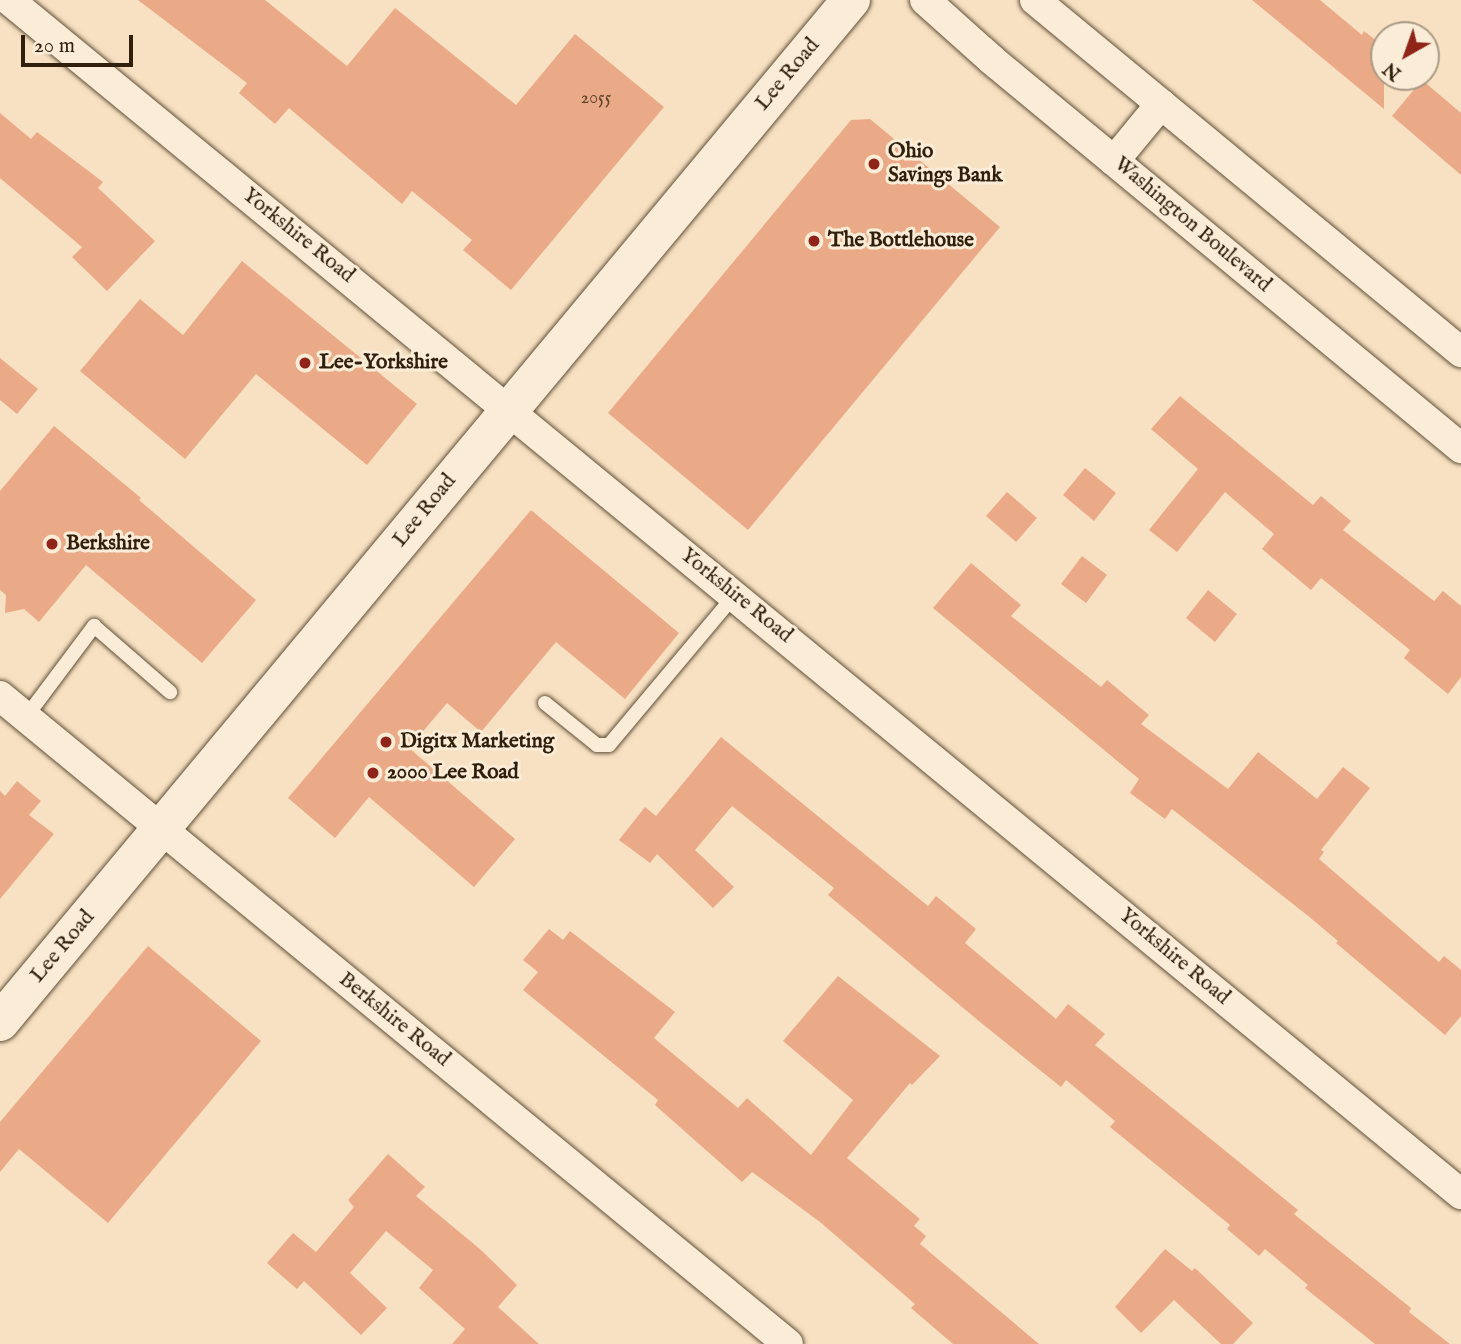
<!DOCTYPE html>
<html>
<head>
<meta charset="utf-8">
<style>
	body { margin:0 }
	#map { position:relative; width:1461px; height:1344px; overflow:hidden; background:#f8e1c2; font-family:"IM FELL English",serif }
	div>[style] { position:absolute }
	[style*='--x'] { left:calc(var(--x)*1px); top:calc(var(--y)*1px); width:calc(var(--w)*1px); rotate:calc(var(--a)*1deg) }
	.building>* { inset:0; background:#eaaa87 }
	.roads { filter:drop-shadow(0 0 2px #615039) drop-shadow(0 0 2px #615039) }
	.lane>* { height:14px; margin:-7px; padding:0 7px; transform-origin:7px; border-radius:7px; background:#faecd7 }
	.street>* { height:30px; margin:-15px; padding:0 15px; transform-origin:15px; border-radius:15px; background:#faecd7 }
	.secondary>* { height:38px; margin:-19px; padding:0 19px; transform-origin:19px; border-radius:19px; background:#faecd7 }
	.dots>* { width:19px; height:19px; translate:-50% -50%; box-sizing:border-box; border:4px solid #faecd7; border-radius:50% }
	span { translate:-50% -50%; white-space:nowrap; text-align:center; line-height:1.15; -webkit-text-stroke:6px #faecd7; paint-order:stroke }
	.number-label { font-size:18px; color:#5e422a }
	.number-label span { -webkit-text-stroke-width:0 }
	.street-label { font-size:21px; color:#2f1f0b }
	.poi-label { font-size:21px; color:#2f1f0b; font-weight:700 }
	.left { translate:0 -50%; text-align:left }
	.north { position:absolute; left:1370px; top:21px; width:70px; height:70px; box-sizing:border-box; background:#faecd7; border:2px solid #a99a85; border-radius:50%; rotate:220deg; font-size:19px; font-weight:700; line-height:28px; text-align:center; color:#2f1f0b }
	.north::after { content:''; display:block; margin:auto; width:24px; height:32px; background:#8f2418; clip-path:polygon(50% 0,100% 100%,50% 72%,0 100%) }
	.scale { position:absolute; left:21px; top:35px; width:112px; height:32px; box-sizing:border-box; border:4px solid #2f1f0b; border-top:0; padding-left:9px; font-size:21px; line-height:24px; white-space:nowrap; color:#2f1f0b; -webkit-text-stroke:5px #faecd7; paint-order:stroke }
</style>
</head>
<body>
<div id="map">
	<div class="building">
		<i style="clip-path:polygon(138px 0,265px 0,347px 66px,395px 8px,516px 105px,575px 34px,664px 107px,511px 290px,463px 250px,472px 240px,412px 191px,402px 204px,289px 108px,275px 124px,239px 93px,247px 83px)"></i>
		<i style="clip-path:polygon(1252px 0,1320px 0,1362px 35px,1364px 31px,1384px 47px,1384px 109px)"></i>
		<i style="clip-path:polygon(1422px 80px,1461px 113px,1461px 175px,1392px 116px)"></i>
		<i style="clip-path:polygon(0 113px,31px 139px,37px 132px,103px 182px,98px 188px,155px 241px,107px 291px,72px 257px,82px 247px,0 178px)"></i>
		<i style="clip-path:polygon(870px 119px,1000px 227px,748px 530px,608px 413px,851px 120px)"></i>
		<i style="clip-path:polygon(242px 261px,417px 404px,367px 465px,256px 374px,185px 459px,80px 371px,140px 299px,183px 335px)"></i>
		<i style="clip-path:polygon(0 358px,38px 389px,17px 414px,0 400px)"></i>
		<i style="clip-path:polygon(1180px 396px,1313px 505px,1321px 496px,1351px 521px,1343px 530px,1434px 601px,1443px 591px,1461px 606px,1461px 677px,1448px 694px,1404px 658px,1410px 650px,1321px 578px,1311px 590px,1262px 549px,1274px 534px,1225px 492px,1177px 552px,1149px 530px,1198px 469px,1151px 429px)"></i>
		<i style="clip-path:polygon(54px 426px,141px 498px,139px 500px,256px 600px,202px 663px,86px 565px,39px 622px,24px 609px,5px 613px,6px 595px,0 590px,0 491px)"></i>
		<i style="clip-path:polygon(1085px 468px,1116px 493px,1094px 521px,1063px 495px)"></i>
		<i style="clip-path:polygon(1007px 492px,1037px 518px,1016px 542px,986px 516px)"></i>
		<i style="clip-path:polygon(531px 510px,679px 633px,625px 699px,556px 642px,481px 732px,447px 703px,409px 748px,515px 839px,474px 887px,369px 797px,335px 838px,288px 798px)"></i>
		<i style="clip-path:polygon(1082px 556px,1107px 575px,1086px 603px,1061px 584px)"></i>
		<i style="clip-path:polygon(971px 563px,1021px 605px,1011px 616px,1101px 687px,1107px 680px,1149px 715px,1141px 724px,1228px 789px,1258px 752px,1317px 799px,1343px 767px,1370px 788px,1321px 850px,1324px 852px,1319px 859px,1439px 962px,1444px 956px,1461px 970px,1461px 1016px,1445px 1035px,1336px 943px,1338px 941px,1307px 915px,1172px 809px,1165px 819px,1130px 793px,1139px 779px,933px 608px)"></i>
		<i style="clip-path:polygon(1208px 590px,1237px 614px,1215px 642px,1186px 618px)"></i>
		<i style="clip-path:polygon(721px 737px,928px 906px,936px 896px,976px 929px,965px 943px,1056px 1019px,1068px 1004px,1105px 1034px,1095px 1045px,1298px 1210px,1294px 1214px,1411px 1308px,1409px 1312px,1450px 1344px,1375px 1344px,1305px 1288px,1308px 1285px,1265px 1249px,1259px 1256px,1227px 1229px,1230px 1225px,1110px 1127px,1115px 1121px,1066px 1080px,1061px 1087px,980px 1022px,828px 895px,834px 888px,732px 806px,695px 850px,734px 887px,713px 908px,657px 854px,650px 863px,619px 840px,645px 807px,656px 816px)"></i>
		<i style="clip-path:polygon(17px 781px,41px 801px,29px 815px,54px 834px,0 899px,0 791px,5px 796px)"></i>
		<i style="clip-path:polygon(549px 929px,563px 940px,570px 931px,675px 1012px,654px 1038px,738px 1108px,747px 1098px,811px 1155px,853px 1100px,783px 1041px,838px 976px,940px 1056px,912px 1085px,910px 1083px,847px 1158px,920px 1219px,914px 1226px,926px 1236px,920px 1244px,1039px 1344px,953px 1344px,911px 1308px,915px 1304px,820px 1222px,752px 1172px,742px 1182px,655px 1105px,658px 1100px,523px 990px,538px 972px,523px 960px)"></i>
		<i style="clip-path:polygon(148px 946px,261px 1041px,108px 1223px,19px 1149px,0 1172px,0 1122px)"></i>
		<i style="clip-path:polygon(388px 1154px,425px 1187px,416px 1196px,481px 1250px,517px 1285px,498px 1307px,539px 1344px,452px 1344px,465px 1329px,419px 1288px,433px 1270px,386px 1231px,350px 1273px,387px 1308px,361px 1335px,304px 1281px,297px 1289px,267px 1263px,293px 1233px,316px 1252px,354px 1207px,348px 1200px)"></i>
		<i style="clip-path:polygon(1165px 1249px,1192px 1271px,1195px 1268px,1253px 1323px,1233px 1344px,1221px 1344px,1174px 1300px,1141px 1333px,1115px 1307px)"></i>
	</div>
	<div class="roads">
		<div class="lane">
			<i style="--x:545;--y:703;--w:67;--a:38.9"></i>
			<i style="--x:597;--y:745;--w:12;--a:0"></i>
			<i style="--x:609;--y:745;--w:196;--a:-50"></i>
			<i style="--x:26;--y:717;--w:114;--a:-53.2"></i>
			<i style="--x:94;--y:626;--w:101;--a:41"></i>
		</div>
		<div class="street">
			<i style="--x:9;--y:0;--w:1880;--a:39.43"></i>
			<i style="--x:925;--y:0;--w:90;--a:41.8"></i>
			<i style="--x:992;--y:60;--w:609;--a:39.6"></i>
			<i style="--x:1035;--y:0;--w:553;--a:39.57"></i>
			<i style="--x:1114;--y:161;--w:74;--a:-50.5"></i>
			<i style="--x:0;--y:696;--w:1020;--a:39.43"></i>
		</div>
		<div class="secondary">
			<i style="--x:0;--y:1022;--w:1330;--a:-50.22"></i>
		</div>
	</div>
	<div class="dots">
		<i style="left:874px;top:164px;background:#8f2418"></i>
		<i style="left:814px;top:241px;background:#8f2418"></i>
		<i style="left:305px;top:363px;background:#8f2418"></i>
		<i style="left:52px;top:544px;background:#8f2418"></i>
		<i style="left:386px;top:742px;background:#8f2418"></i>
		<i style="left:373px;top:773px;background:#8f2418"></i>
	</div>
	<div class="number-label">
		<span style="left:596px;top:99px">2055</span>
	</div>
	<div class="street-label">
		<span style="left:788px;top:75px;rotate:-50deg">Lee Road</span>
		<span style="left:1192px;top:225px;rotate:40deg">Washington Boulevard</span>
		<span style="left:298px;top:236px;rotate:39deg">Yorkshire Road</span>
		<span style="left:425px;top:511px;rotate:-51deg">Lee Road</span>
		<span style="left:736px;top:596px;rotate:39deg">Yorkshire Road</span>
		<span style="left:63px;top:947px;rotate:-50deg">Lee Road</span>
		<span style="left:1174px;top:957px;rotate:40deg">Yorkshire Road</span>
		<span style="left:394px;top:1020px;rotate:39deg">Berkshire Road</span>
	</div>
	<div class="poi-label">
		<span class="left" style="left:888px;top:164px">Ohio<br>Savings Bank</span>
		<span class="left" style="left:828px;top:241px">The Bottlehouse</span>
		<span class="left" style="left:319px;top:363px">Lee-Yorkshire</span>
		<span class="left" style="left:66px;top:544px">Berkshire</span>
		<span class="left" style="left:400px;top:742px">Digitx Marketing</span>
		<span class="left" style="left:387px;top:773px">2000 Lee Road</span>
	</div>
	<div class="north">N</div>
	<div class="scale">20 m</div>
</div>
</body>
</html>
